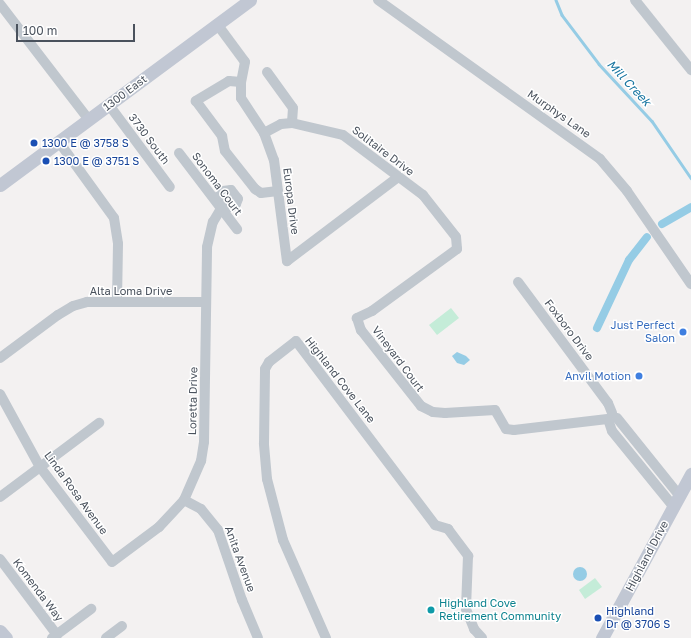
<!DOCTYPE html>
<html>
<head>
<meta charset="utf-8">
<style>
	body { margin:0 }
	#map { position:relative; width:691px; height:638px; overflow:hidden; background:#f3f1f1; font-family:"Golos Text",sans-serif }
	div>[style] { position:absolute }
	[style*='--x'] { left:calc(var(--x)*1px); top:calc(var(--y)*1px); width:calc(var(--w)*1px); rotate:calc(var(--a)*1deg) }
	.green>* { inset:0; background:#c4ecd8 }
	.water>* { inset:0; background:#95cce5 }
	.round { border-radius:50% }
	.stream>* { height:2.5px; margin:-1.25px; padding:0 1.25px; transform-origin:1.25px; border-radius:1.25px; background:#95cce5 }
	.canal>* { height:8px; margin:-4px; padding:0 4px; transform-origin:4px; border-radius:4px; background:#95cce5 }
	.street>* { height:10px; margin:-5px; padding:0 5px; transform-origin:5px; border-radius:5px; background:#c0c7ce }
	.secondary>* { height:13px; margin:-6.5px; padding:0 6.5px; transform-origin:6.5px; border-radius:6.5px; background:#c1c7d3 }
	.dots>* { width:11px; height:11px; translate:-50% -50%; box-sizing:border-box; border:2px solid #fff; border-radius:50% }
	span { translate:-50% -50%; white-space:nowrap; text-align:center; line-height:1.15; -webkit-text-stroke:3px #fff; paint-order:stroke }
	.street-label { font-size:11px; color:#4a525d }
	.transit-label { font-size:11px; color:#164399 }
	.left { translate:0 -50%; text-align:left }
	.shop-label { font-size:11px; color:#366cbe }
	.right { translate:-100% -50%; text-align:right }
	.culture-label { font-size:11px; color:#0d838f }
	.water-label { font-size:12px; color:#1976a1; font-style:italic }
	.scale { position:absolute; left:16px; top:24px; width:119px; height:18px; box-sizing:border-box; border:2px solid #4a525d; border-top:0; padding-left:5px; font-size:12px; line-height:14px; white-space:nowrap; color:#4a525d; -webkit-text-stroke:3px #fff; paint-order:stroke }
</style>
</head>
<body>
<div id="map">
	<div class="green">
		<i style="clip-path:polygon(451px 308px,459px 318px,437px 335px,429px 325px)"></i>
		<i style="clip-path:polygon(595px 578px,602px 587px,585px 599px,579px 590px)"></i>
	</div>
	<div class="water">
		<i style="clip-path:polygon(457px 352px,466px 356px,470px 360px,464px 365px,457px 363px,452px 356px)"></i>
		<i class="round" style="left:573px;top:567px;width:14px;height:14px"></i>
	</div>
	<div class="stream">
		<i style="--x:556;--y:0;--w:16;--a:68"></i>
		<i style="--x:562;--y:15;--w:61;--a:52.9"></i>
		<i style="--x:599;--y:64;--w:78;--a:47.1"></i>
		<i style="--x:652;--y:121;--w:69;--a:55.6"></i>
	</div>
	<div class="canal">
		<i style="--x:662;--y:224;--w:34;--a:-30"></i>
		<i style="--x:597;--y:328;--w:75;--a:-64.8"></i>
		<i style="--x:629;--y:260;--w:29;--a:-52"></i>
	</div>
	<div class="street">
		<i style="--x:378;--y:0;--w:273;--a:35.6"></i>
		<i style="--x:600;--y:159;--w:42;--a:49.8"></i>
		<i style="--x:627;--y:191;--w:113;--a:55.5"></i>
		<i style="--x:635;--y:0;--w:90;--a:51.3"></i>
		<i style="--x:0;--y:4;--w:146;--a:52.5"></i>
		<i style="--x:217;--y:24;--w:47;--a:53.6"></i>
		<i style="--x:245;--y:62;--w:20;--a:101"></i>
		<i style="--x:241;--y:82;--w:16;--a:90"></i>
		<i style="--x:241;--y:98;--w:42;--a:56.7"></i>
		<i style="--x:264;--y:133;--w:29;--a:70"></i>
		<i style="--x:274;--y:160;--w:102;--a:82.7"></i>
		<i style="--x:267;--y:72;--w:44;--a:54.2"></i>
		<i style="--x:293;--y:108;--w:15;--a:94"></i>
		<i style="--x:241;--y:82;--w:12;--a:-175"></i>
		<i style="--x:229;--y:81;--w:39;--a:149"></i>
		<i style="--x:196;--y:101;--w:44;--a:53.4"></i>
		<i style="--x:222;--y:136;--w:15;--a:79"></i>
		<i style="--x:225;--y:151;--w:48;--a:51.7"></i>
		<i style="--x:255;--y:189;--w:7;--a:34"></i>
		<i style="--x:261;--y:193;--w:17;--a:-7"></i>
		<i style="--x:109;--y:105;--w:102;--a:53.4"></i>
		<i style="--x:264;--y:133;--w:19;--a:-28"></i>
		<i style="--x:281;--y:124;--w:11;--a:-5"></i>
		<i style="--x:292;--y:123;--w:52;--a:13.2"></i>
		<i style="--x:343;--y:135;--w:100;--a:36.9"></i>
		<i style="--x:423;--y:195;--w:53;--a:51.8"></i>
		<i style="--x:456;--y:237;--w:12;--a:85"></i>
		<i style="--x:457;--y:249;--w:105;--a:143.9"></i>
		<i style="--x:372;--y:311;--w:17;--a:155"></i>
		<i style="--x:357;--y:318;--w:13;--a:72"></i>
		<i style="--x:361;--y:330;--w:97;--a:51.7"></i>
		<i style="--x:421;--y:406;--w:13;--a:27"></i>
		<i style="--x:433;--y:412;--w:12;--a:5"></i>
		<i style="--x:445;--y:413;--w:50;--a:-3.4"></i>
		<i style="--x:495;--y:410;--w:22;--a:60"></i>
		<i style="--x:506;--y:429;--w:8;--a:7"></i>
		<i style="--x:514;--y:430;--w:94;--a:-6.7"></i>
		<i style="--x:59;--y:142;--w:94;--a:54.1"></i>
		<i style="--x:114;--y:218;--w:26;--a:81"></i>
		<i style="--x:118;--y:244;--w:57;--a:91"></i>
		<i style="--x:179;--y:153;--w:96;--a:52.7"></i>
		<i style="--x:287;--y:261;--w:139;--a:-37.1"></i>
		<i style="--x:518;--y:282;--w:151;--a:53.4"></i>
		<i style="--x:608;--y:403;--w:11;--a:68"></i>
		<i style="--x:0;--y:358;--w:72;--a:-36.6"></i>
		<i style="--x:58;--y:315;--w:17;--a:-31"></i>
		<i style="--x:73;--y:306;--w:15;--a:-16"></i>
		<i style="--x:87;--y:302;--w:119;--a:0"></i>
		<i style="--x:0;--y:394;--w:83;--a:61.3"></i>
		<i style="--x:40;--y:467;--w:119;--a:52.8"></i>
		<i style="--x:112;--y:562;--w:59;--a:-36.7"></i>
		<i style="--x:159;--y:527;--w:37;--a:-47"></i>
		<i style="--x:184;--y:500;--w:43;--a:-66.4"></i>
		<i style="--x:201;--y:461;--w:19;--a:-81"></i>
		<i style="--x:204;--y:442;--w:195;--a:-89.1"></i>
		<i style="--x:207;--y:247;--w:26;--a:-77"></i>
		<i style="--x:213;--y:222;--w:17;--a:-59"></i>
		<i style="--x:222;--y:207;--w:11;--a:-105"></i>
		<i style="--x:219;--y:196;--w:6;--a:-51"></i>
		<i style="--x:223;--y:191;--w:8;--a:-7"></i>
		<i style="--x:231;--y:190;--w:11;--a:52"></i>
		<i style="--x:238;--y:199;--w:5;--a:112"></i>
		<i style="--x:236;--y:204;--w:6;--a:149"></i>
		<i style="--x:231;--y:207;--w:9;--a:180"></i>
		<i style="--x:617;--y:418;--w:99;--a:51.2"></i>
		<i style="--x:609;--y:422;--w:9;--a:72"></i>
		<i style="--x:612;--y:431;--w:97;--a:50.9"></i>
		<i style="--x:0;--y:497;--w:124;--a:-36.8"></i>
		<i style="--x:184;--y:500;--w:19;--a:28"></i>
		<i style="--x:201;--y:509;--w:27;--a:51"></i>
		<i style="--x:218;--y:530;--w:74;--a:71.1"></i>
		<i style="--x:242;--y:600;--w:41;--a:67.2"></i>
		<i style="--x:0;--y:559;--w:95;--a:53.1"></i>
		<i style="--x:52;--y:638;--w:49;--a:-36.6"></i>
		<i style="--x:106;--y:638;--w:20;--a:-37"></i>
		<i style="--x:326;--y:638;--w:107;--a:-113.7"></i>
		<i style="--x:283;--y:540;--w:63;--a:-104.7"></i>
		<i style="--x:267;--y:479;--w:36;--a:-95"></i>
		<i style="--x:264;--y:443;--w:74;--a:-89.2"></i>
		<i style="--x:265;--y:369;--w:8;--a:-60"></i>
		<i style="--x:269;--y:362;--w:34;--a:-38"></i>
		<i style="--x:296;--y:341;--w:231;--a:52.9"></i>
		<i style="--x:435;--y:525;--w:14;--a:17"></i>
		<i style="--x:448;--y:529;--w:34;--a:53"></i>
		<i style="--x:468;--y:556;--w:53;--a:92.2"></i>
		<i style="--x:466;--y:609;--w:22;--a:68"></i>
		<i style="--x:474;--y:629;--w:12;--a:48"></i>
	</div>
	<div class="secondary">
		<i style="--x:0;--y:185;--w:311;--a:-36.5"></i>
		<i style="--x:0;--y:631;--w:9;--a:49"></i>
		<i style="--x:602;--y:638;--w:187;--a:-61.5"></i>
	</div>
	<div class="dots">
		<i style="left:34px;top:143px;background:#1a4fb4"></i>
		<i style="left:46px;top:161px;background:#1a4fb4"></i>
		<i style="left:683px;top:332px;background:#3f7fe0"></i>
		<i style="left:639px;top:376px;background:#3f7fe0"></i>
		<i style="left:431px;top:610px;background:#0f9aa8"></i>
		<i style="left:598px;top:618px;background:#1a4fb4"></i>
	</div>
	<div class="street-label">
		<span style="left:125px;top:93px;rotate:-37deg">1300 East</span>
		<span style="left:559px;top:114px;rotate:35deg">Murphys Lane</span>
		<span style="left:149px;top:139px;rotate:53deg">3730 South</span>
		<span style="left:383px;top:151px;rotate:37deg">Solitaire Drive</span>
		<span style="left:217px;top:184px;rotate:53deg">Sonoma Court</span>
		<span style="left:291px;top:201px;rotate:83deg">Europa Drive</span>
		<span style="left:131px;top:291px">Alta Loma Drive</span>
		<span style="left:569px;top:330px;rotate:53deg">Foxboro Drive</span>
		<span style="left:398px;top:359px;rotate:53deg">Vineyard Court</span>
		<span style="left:340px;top:380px;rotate:52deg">Highland Cove Lane</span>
		<span style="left:193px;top:401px;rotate:-89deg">Loretta Drive</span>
		<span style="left:76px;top:493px;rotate:54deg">Linda Rosa Avenue</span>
		<span style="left:647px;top:556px;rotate:-62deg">Highland Drive</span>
		<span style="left:240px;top:559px;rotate:70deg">Anita Avenue</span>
		<span style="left:38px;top:590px;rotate:53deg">Komenda Way</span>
	</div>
	<div class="transit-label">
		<span class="left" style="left:42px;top:143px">1300 E @ 3758 S</span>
		<span class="left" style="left:54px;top:161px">1300 E @ 3751 S</span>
		<span class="left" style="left:606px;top:618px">Highland<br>Dr @ 3706 S</span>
	</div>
	<div class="shop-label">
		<span class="right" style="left:675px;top:332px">Just Perfect<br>Salon</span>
		<span class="right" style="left:631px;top:376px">Anvil Motion</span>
	</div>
	<div class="culture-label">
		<span class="left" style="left:439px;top:610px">Highland Cove<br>Retirement Community</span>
	</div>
	<div class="water-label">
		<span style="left:629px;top:83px;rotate:47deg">Mill Creek</span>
	</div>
	<div class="scale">100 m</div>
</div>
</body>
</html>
